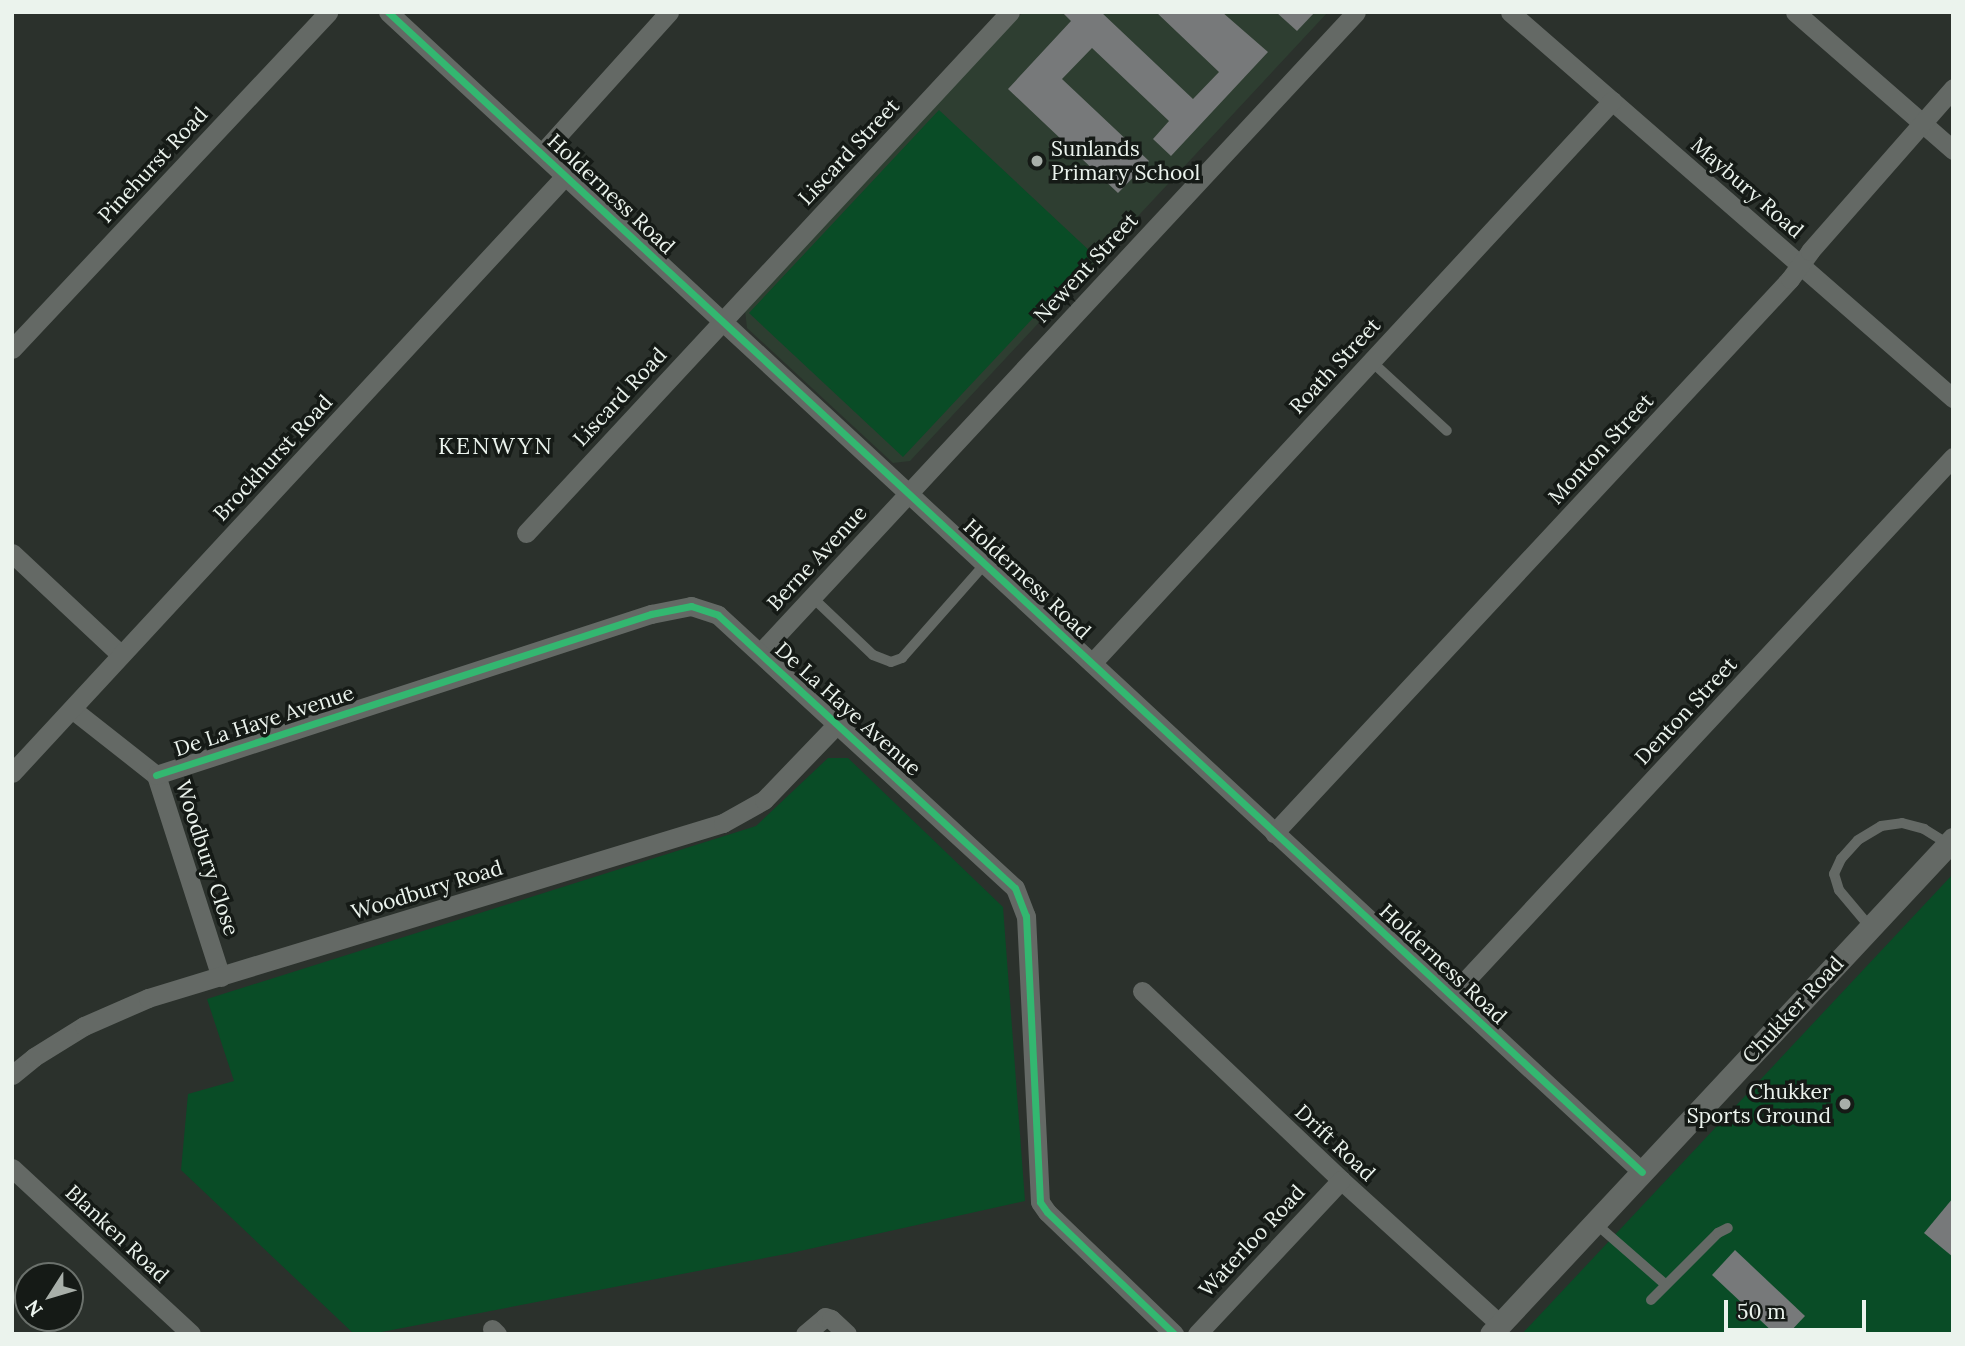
<!DOCTYPE html>
<html>
<head>
<meta charset="utf-8">
<style>
	body { margin:0 }
	#map { position:relative; width:1965px; height:1346px; overflow:hidden; background:#2b312c; font-family:Lora,serif }
	div>[style] { position:absolute }
	[style*='--x'] { left:calc(var(--x)*1px); top:calc(var(--y)*1px); width:calc(var(--w)*1px); rotate:calc(var(--a)*1deg) }
	.built>* { inset:0; background:#2e3e31 }
	.green>* { inset:0; background:#094c26 }
	.building>* { inset:0; background:#77797a }
	.service>* { height:10px; margin:-5px; padding:0 5px; transform-origin:5px; border-radius:5px; background:#646965 }
	.minor>* { height:19px; margin:-9.5px; padding:0 9.5px; transform-origin:9.5px; border-radius:9.5px; background:#646965 }
	.tertiary>* { height:23px; margin:-11.5px; padding:0 11.5px; transform-origin:11.5px; border-radius:11.5px; background:#646965 }
	.cycleway>* { height:7px; margin:-3.5px; padding:0 3.5px; transform-origin:3.5px; border-radius:3.5px; background:#33b770 }
	.dots>* { width:19px; height:19px; translate:-50% -50%; box-sizing:border-box; border:4px solid #151a16; border-radius:50% }
	span { translate:-50% -50%; white-space:nowrap; text-align:center; line-height:1.15; -webkit-text-stroke:7px #151a16; paint-order:stroke }
	.poi-label { font-size:21px; color:#ebf3ed }
	.left { translate:0 -50%; text-align:left }
	.right { translate:-100% -50%; text-align:right }
	.street-label { font-size:21px; color:#ebf3ed }
	.neighbourhood-label { font-size:23px; color:#ebf3ed; letter-spacing:2px }
	.frame { position:absolute; inset:0; border:14px solid #ebf3ed; pointer-events:none }
	.north { position:absolute; left:14px; top:1262px; width:70px; height:70px; box-sizing:border-box; background:#151a16; border:2px solid #6b716c; border-radius:50%; rotate:233deg; font-size:19px; font-weight:700; line-height:28px; text-align:center; color:#ebf3ed }
	.north::after { content:''; display:block; margin:auto; width:24px; height:32px; background:#a8afa9; clip-path:polygon(50% 0,100% 100%,50% 72%,0 100%) }
	.scale { position:absolute; left:1724px; top:1300px; width:142px; height:32px; box-sizing:border-box; border:4px solid #ebf3ed; border-top:0; padding-left:9px; font-size:21px; line-height:24px; white-space:nowrap; color:#ebf3ed; -webkit-text-stroke:5px #151a16; paint-order:stroke }
</style>
</head>
<body>
<div id="map">
	<div class="built">
		<i style="clip-path:polygon(1023px 12px,1328px 12px,910px 461px,893px 463px,747px 328px,745px 310px)"></i>
	</div>
	<div class="green">
		<i style="clip-path:polygon(939px 110px,1093px 254px,903px 457px,749px 313px)"></i>
		<i style="clip-path:polygon(828px 758px,848px 758px,1003px 907px,1025px 1201px,791px 1253px,371px 1334px,354px 1334px,181px 1170px,188px 1094px,234px 1081px,207px 999px,756px 826px)"></i>
		<i style="clip-path:polygon(1953px 874px,1953px 1334px,1522px 1334px)"></i>
	</div>
	<div class="building">
		<i style="clip-path:polygon(1062px 12px,1101px 12px,1193px 99px,1219px 72px,1156px 12px,1222px 12px,1268px 52px,1171px 156px,1153px 139px,1169px 121px,1092px 48px,1062px 79px,1149px 161px,1118px 193px,1008px 89px,1071px 21px)"></i>
		<i style="clip-path:polygon(1276px 12px,1315px 12px,1297px 31px)"></i>
		<i style="clip-path:polygon(1953px 1198px,1953px 1257px,1924px 1233px)"></i>
		<i style="clip-path:polygon(1735px 1250px,1805px 1316px,1788px 1334px,1775px 1334px,1712px 1275px)"></i>
	</div>
	<div class="service">
		<i style="--x:1371;--y:361;--w:103;--a:42.6"></i>
		<i style="--x:812;--y:597;--w:84;--a:43.6"></i>
		<i style="--x:873;--y:655;--w:19;--a:21"></i>
		<i style="--x:891;--y:662;--w:12;--a:-20"></i>
		<i style="--x:902;--y:658;--w:125;--a:-48.6"></i>
		<i style="--x:1870;--y:927;--w:48;--a:-130"></i>
		<i style="--x:1839;--y:890;--w:17;--a:-107"></i>
		<i style="--x:1834;--y:874;--w:17;--a:-65"></i>
		<i style="--x:1841;--y:859;--w:25;--a:-48"></i>
		<i style="--x:1858;--y:840;--w:27;--a:-31"></i>
		<i style="--x:1881;--y:826;--w:21;--a:-8"></i>
		<i style="--x:1902;--y:823;--w:23;--a:15"></i>
		<i style="--x:1924;--y:829;--w:28;--a:32"></i>
		<i style="--x:1595;--y:1223;--w:93;--a:41.1"></i>
		<i style="--x:1651;--y:1300;--w:95;--a:-45"></i>
		<i style="--x:1718;--y:1233;--w:11;--a:-27"></i>
	</div>
	<div class="minor">
		<i style="--x:388;--y:12;--w:1708;--a:42.77"></i>
		<i style="--x:1510;--y:12;--w:588;--a:41.07"></i>
		<i style="--x:1795;--y:12;--w:210;--a:41.1"></i>
		<i style="--x:542;--y:153;--w:190;--a:-48"></i>
		<i style="--x:12;--y:349;--w:462;--a:-46.8"></i>
		<i style="--x:526;--y:533;--w:711;--a:-47.11"></i>
		<i style="--x:12;--y:553;--w:149;--a:43.1"></i>
		<i style="--x:760;--y:653;--w:875;--a:-47.08"></i>
		<i style="--x:1092;--y:663;--w:766;--a:-47.22"></i>
		<i style="--x:72;--y:709;--w:107;--a:38.2"></i>
		<i style="--x:156;--y:775;--w:212;--a:72.2"></i>
		<i style="--x:12;--y:773;--w:815;--a:-47.19"></i>
		<i style="--x:156;--y:775;--w:521;--a:-18.02"></i>
		<i style="--x:651;--y:614;--w:41;--a:-11.3"></i>
		<i style="--x:691;--y:606;--w:28;--a:18"></i>
		<i style="--x:718;--y:615;--w:403;--a:42.6"></i>
		<i style="--x:1015;--y:888;--w:30;--a:69"></i>
		<i style="--x:1026;--y:916;--w:286;--a:87.2"></i>
		<i style="--x:1040;--y:1202;--w:12;--a:55"></i>
		<i style="--x:1047;--y:1212;--w:176;--a:43.8"></i>
		<i style="--x:1274;--y:833;--w:757;--a:-47.03"></i>
		<i style="--x:1790;--y:279;--w:34;--a:-54"></i>
		<i style="--x:1810;--y:251;--w:217;--a:-48.7"></i>
		<i style="--x:1142;--y:991;--w:274;--a:43.5"></i>
		<i style="--x:1341;--y:1180;--w:215;--a:42.2"></i>
		<i style="--x:1452;--y:995;--w:735;--a:-47.04"></i>
		<i style="--x:12;--y:1075;--w:28;--a:-39"></i>
		<i style="--x:34;--y:1057;--w:59;--a:-31.8"></i>
		<i style="--x:84;--y:1026;--w:70;--a:-23.6"></i>
		<i style="--x:148;--y:998;--w:601;--a:-16.93"></i>
		<i style="--x:723;--y:823;--w:47;--a:-29.3"></i>
		<i style="--x:764;--y:800;--w:107;--a:-46.1"></i>
		<i style="--x:12;--y:1168;--w:244;--a:42.8"></i>
		<i style="--x:492;--y:1329;--w:7;--a:45"></i>
		<i style="--x:805;--y:1334;--w:26;--a:-40"></i>
		<i style="--x:825;--y:1317;--w:6;--a:18"></i>
		<i style="--x:831;--y:1319;--w:22;--a:43"></i>
		<i style="--x:1197;--y:1334;--w:211;--a:-46.9"></i>
	</div>
	<div class="tertiary">
		<i style="--x:1491;--y:1334;--w:677;--a:-46.97"></i>
	</div>
	<div class="cycleway">
		<i style="--x:388;--y:12;--w:1708;--a:42.77"></i>
		<i style="--x:156;--y:775;--w:521;--a:-18.02"></i>
		<i style="--x:651;--y:614;--w:41;--a:-11.3"></i>
		<i style="--x:691;--y:606;--w:28;--a:18"></i>
		<i style="--x:718;--y:615;--w:403;--a:42.6"></i>
		<i style="--x:1015;--y:888;--w:30;--a:69"></i>
		<i style="--x:1026;--y:916;--w:286;--a:87.2"></i>
		<i style="--x:1040;--y:1202;--w:12;--a:55"></i>
		<i style="--x:1047;--y:1212;--w:176;--a:43.8"></i>
	</div>
	<div class="dots">
		<i style="left:1037px;top:161px;background:#a8afa9"></i>
		<i style="left:1845px;top:1104px;background:#a8afa9"></i>
	</div>
	<div class="poi-label">
		<span class="left" style="left:1051px;top:161px">Sunlands<br>Primary School</span>
		<span class="right" style="left:1831px;top:1104px">Chukker<br>Sports Ground</span>
	</div>
	<div class="street-label">
		<span style="left:849px;top:152px;rotate:-47deg">Liscard Street</span>
		<span style="left:153px;top:165px;rotate:-47deg">Pinehurst Road</span>
		<span style="left:1747px;top:188px;rotate:41deg">Maybury Road</span>
		<span style="left:611px;top:194px;rotate:43deg">Holderness Road</span>
		<span style="left:1086px;top:268px;rotate:-47deg">Newent Street</span>
		<span style="left:1335px;top:366px;rotate:-47deg">Roath Street</span>
		<span style="left:620px;top:397px;rotate:-47deg">Liscard Road</span>
		<span style="left:1601px;top:449px;rotate:-47deg">Monton Street</span>
		<span style="left:273px;top:458px;rotate:-47deg">Brockhurst Road</span>
		<span style="left:817px;top:558px;rotate:-47deg">Berne Avenue</span>
		<span style="left:1027px;top:579px;rotate:43deg">Holderness Road</span>
		<span style="left:848px;top:709px;rotate:42deg">De La Haye Avenue</span>
		<span style="left:1686px;top:711px;rotate:-47deg">Denton Street</span>
		<span style="left:264px;top:721px;rotate:-18deg">De La Haye Avenue</span>
		<span style="left:207px;top:858px;rotate:72deg">Woodbury Close</span>
		<span style="left:427px;top:890px;rotate:-17deg">Woodbury Road</span>
		<span style="left:1443px;top:964px;rotate:43deg">Holderness Road</span>
		<span style="left:1793px;top:1010px;rotate:-47deg">Chukker Road</span>
		<span style="left:1335px;top:1143px;rotate:43deg">Drift Road</span>
		<span style="left:117px;top:1234px;rotate:43deg">Blanken Road</span>
		<span style="left:1252px;top:1241px;rotate:-47deg">Waterloo Road</span>
	</div>
	<div class="neighbourhood-label">
		<span style="left:496px;top:446px">KENWYN</span>
	</div>
	<div class="frame"></div>
	<div class="north">N</div>
	<div class="scale">50 m</div>
</div>
</body>
</html>
